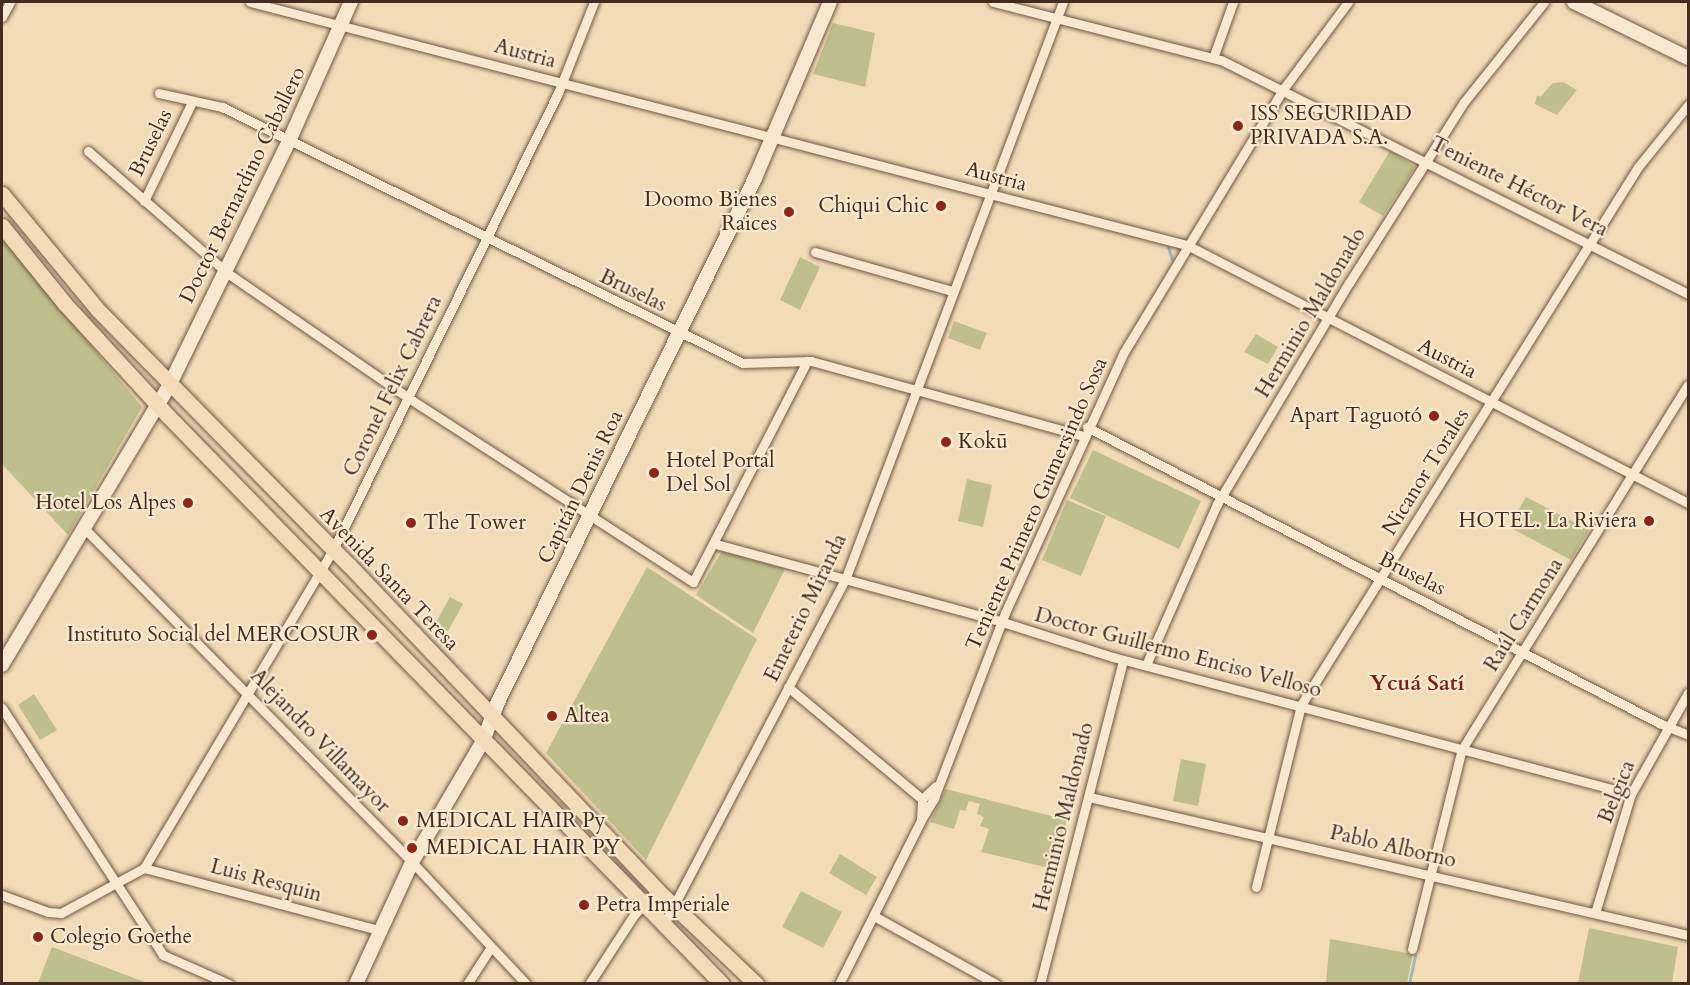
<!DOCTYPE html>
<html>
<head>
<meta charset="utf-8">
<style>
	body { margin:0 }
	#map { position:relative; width:1690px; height:985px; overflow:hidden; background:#f2dcb7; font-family:Cardo,serif }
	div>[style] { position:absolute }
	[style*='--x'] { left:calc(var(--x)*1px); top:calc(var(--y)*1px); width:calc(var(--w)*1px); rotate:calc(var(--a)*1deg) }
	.green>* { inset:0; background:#bebf8c }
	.stream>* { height:3px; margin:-1.5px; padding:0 1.5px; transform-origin:1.5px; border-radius:1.5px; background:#a2b8bb }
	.roads { filter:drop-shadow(0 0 2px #705745) drop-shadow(0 0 2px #705745) }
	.street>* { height:9px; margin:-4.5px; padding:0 4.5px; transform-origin:4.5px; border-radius:4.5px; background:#f7e8d0 }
	.secondary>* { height:14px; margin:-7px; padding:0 7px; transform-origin:7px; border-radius:7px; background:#f7e8d0 }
	.primary>* { height:15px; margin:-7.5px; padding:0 7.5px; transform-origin:7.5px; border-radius:7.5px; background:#f2dcb7 }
	.dots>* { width:16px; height:16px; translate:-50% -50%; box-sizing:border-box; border:3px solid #f7e8d0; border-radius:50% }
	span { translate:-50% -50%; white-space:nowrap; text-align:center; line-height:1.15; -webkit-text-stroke:4.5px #f7e8d0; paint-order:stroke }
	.street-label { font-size:21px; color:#442b1f }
	.poi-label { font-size:21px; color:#442b1f }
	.left { translate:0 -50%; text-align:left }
	.right { translate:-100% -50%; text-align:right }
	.neighbourhood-label { font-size:22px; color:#7a1f14; font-weight:700 }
	.frame { position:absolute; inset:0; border:3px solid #442b1f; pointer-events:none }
</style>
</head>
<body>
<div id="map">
	<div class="green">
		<i style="clip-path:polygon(833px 23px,875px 33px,865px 87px,813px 74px)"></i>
		<i style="clip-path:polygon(1563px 82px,1577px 90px,1557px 115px,1535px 104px,1537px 95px,1540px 97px,1553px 83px)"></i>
		<i style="clip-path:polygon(1390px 151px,1415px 167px,1383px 216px,1359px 202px)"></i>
		<i style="clip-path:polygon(2px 238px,142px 407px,68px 535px,2px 464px)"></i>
		<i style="clip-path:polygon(800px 257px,820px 267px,800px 310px,780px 300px)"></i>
		<i style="clip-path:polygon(954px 321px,987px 333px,980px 350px,948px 338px)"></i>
		<i style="clip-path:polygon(1256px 334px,1278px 347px,1268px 364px,1244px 352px)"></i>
		<i style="clip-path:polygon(1093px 450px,1201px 501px,1179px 549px,1070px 498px)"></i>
		<i style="clip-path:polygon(967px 479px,992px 485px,983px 527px,958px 521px)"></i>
		<i style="clip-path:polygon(1526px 497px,1589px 530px,1571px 560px,1509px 527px)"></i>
		<i style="clip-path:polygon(1067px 500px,1106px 516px,1081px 576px,1042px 560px)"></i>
		<i style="clip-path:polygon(722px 551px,785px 569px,753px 633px,696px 595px)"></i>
		<i style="clip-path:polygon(647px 567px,757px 639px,646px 860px,546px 753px)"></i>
		<i style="clip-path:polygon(450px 597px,463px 604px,448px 631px,435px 624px)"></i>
		<i style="clip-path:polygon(34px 694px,57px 730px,40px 740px,18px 705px)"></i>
		<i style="clip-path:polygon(1181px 759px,1206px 764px,1198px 806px,1173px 801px)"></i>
		<i style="clip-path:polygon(946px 789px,1067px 820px,1054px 869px,981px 852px,989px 829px,980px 826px,984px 817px,977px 814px,980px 804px,969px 801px,965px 811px,960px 810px,954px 829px,930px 822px)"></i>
		<i style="clip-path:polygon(840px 854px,877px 877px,866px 895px,829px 873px)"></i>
		<i style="clip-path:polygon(801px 891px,842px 912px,823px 948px,782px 927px)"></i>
		<i style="clip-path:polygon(1589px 928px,1678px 947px,1672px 983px,1578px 983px)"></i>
		<i style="clip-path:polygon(1330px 939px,1413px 954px,1407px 983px,1326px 983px)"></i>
		<i style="clip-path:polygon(52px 947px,147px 983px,38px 983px)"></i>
	</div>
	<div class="stream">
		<i style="--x:1168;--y:247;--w:13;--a:72"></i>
		<i style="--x:1409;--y:984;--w:30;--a:-78"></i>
	</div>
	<div class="roads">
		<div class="street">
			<i style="--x:250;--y:2;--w:968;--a:14.54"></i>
			<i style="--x:1187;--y:245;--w:564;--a:27.25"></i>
			<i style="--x:993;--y:2;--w:235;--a:14.3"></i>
			<i style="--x:1221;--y:60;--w:522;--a:26.61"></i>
			<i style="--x:2;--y:17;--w:17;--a:-62"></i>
			<i style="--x:1213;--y:58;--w:59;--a:-70.3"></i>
			<i style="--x:159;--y:93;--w:65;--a:12.5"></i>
			<i style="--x:222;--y:107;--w:580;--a:26.17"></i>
			<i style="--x:743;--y:363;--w:68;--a:-1.7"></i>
			<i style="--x:811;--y:361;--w:282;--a:15.4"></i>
			<i style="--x:88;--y:151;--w:184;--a:41.2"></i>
			<i style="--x:226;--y:272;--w:220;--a:34.6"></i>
			<i style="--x:407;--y:397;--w:341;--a:32.9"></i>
			<i style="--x:693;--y:582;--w:249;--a:-62.7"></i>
			<i style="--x:144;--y:201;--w:110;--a:-64.1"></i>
			<i style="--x:815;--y:252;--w:142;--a:15.9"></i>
			<i style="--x:1087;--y:427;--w:644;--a:27.36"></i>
			<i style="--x:1659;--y:723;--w:31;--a:22"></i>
			<i style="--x:84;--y:528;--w:468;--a:45.5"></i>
			<i style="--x:412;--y:862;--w:167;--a:46.9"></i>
			<i style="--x:716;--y:544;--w:287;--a:15.2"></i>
			<i style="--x:993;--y:619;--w:126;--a:17.6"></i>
			<i style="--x:1113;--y:657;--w:536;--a:14.81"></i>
			<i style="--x:1146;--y:665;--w:176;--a:-66.2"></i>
			<i style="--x:1217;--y:504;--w:257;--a:-59.2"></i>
			<i style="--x:1349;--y:283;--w:214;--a:-57.6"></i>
			<i style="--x:1464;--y:102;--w:128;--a:-51.3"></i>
			<i style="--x:788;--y:687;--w:175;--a:39.9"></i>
			<i style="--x:2;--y:708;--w:295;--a:56.9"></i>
			<i style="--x:163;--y:955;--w:72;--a:23.7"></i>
			<i style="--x:1089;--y:797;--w:615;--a:12.97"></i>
			<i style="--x:921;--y:820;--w:26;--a:-59"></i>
			<i style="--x:934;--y:798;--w:198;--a:-69"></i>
			<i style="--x:1005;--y:613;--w:287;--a:-65.5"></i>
			<i style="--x:1124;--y:352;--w:309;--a:-58.8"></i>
			<i style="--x:1284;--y:88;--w:107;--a:-53.3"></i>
			<i style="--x:144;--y:868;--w:242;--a:14.8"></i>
			<i style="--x:1256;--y:887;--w:187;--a:-76.1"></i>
			<i style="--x:1301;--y:705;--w:635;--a:-57.94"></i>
			<i style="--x:1638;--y:167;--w:80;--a:-51.1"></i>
			<i style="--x:2;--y:895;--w:49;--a:20.3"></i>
			<i style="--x:48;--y:912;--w:13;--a:4"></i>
			<i style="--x:61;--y:913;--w:94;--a:-28.5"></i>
			<i style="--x:144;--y:868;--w:370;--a:-59.3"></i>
			<i style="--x:333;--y:550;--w:509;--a:-63.79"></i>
			<i style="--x:558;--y:93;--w:98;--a:-68.4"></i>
			<i style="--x:1595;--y:913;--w:124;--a:-73.2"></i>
			<i style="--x:1631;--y:794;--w:116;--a:-60.6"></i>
			<i style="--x:874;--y:916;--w:140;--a:29.1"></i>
			<i style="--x:663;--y:926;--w:391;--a:-62.3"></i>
			<i style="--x:845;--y:580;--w:618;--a:-69.34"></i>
			<i style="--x:1412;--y:949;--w:206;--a:-76"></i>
			<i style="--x:1462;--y:749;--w:428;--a:-58.2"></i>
			<i style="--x:467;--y:984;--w:44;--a:-57"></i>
			<i style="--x:589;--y:984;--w:82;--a:-56.9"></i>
			<i style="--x:634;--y:915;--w:34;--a:-47"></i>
			<i style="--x:839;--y:984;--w:183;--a:-63.4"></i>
			<i style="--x:921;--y:820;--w:21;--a:-87"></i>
			<i style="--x:922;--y:799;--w:19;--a:-43"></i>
			<i style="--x:1040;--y:984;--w:334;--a:-75.6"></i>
		</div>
		<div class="secondary">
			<i style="--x:1574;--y:2;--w:127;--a:26.2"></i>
			<i style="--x:2;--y:665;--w:327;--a:-59.1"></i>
			<i style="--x:170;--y:384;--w:271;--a:-63.9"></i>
			<i style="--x:289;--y:141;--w:152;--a:-66"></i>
			<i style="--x:356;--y:984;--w:134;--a:-65.3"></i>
			<i style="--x:412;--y:862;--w:140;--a:-59.6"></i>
			<i style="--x:483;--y:741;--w:40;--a:-69"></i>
			<i style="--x:497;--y:704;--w:586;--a:-63.87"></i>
			<i style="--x:755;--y:178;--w:191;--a:-66.9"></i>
		</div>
		<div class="primary">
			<i style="--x:2;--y:194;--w:149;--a:50.4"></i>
			<i style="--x:97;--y:309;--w:359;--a:45.5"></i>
			<i style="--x:349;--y:565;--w:448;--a:46.5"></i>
			<i style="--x:657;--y:890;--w:137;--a:43.5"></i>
			<i style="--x:2;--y:226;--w:100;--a:51.1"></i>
			<i style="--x:65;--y:304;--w:152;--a:47.4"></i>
			<i style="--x:168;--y:416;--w:793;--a:45.71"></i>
		</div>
	</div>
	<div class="dots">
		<i style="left:1238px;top:126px;background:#8f2418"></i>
		<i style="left:941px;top:206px;background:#8f2418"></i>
		<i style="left:789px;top:212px;background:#8f2418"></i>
		<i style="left:1434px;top:416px;background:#8f2418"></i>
		<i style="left:946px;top:442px;background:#8f2418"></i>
		<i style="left:654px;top:473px;background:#8f2418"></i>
		<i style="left:188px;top:503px;background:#8f2418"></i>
		<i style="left:1649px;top:521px;background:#8f2418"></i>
		<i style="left:411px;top:523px;background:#8f2418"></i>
		<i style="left:372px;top:635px;background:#8f2418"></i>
		<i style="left:552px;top:716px;background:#8f2418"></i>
		<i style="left:403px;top:821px;background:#8f2418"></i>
		<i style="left:412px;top:848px;background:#8f2418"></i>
		<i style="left:584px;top:905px;background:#8f2418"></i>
		<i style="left:38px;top:937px;background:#8f2418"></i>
	</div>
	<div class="street-label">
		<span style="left:525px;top:54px;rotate:15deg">Austria</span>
		<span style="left:151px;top:143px;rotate:-64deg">Bruselas</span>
		<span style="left:996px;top:177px;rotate:15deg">Austria</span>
		<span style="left:243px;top:185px;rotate:-64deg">Doctor Bernardino Caballero</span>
		<span style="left:1519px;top:187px;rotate:27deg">Teniente Héctor Vera</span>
		<span style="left:633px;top:291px;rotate:26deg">Bruselas</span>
		<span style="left:1311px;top:313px;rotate:-59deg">Herminio Maldonado</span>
		<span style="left:1447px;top:359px;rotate:27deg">Austria</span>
		<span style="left:393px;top:386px;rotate:-64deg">Coronel Felix Cabrera</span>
		<span style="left:1426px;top:472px;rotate:-58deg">Nicanor Torales</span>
		<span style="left:581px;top:487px;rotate:-64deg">Capitán Denis Roa</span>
		<span style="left:1037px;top:504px;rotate:-66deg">Teniente Primero Gumersindo Sosa</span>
		<span style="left:1412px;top:574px;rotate:27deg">Bruselas</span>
		<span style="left:389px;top:579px;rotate:46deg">Avenida Santa Teresa</span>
		<span style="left:806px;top:608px;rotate:-64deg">Emeterio Miranda</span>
		<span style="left:1524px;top:615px;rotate:-58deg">Raúl Carmona</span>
		<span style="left:1178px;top:653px;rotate:15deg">Doctor Guillermo Enciso Velloso</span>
		<span style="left:320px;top:741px;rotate:46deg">Alejandro Villamayor</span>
		<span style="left:1617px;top:792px;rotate:-68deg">Belgica</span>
		<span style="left:1064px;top:817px;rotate:-76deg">Herminio Maldonado</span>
		<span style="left:1393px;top:847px;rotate:13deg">Pablo Alborno</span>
		<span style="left:266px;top:881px;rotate:15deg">Luis Resquin</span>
	</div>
	<div class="poi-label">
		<span class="left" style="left:1250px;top:126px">ISS SEGURIDAD<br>PRIVADA S.A.</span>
		<span class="right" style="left:777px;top:212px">Doomo Bienes<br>Raices</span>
		<span class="right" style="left:929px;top:206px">Chiqui Chic</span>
		<span class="right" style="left:1422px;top:416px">Apart Taguotó</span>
		<span class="left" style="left:958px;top:442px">Kokū</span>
		<span class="left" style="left:666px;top:473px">Hotel Portal<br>Del Sol</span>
		<span class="right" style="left:176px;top:503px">Hotel Los Alpes</span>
		<span class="right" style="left:1637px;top:521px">HOTEL. La Riviera</span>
		<span class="left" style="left:423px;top:523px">The Tower</span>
		<span class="right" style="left:360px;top:635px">Instituto Social del MERCOSUR</span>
		<span class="left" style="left:564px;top:716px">Altea</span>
		<span class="left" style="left:416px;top:821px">MEDICAL HAIR Py</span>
		<span class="left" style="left:426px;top:848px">MEDICAL HAIR PY</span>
		<span class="left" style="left:596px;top:905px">Petra Imperiale</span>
		<span class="left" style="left:50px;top:937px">Colegio Goethe</span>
	</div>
	<div class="neighbourhood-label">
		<span style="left:1417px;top:684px">Ycuá Satí</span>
	</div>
	<div class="frame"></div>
</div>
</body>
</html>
